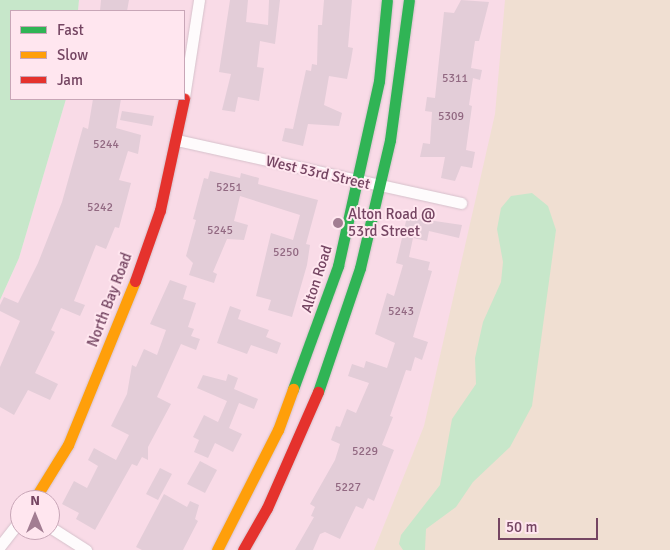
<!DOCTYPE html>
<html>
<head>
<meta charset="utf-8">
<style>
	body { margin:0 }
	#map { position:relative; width:670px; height:550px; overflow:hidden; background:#f7e5ec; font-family:Signika,sans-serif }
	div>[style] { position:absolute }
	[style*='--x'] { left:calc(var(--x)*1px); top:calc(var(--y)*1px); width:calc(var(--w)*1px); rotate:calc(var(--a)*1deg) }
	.residential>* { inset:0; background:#f9dbe7 }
	.green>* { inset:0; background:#f0dfd2 }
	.water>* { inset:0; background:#c7e7ca }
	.building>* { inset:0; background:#e3cdd8 }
	.roads { filter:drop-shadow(0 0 1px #d6c1cb) drop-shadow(0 0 1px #d6c1cb) }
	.street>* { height:11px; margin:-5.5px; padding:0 5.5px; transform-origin:5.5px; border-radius:5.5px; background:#fefbfc }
	.fast>* { height:11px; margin:-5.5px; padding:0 5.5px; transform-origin:5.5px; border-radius:5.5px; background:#30b455 }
	.slow>* { height:11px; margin:-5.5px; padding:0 5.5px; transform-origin:5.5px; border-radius:5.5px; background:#ff9f0a }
	.jam>* { height:11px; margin:-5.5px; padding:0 5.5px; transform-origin:5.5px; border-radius:5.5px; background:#e5322d }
	.dots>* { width:14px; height:14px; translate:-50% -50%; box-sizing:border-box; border:2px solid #ffe6ef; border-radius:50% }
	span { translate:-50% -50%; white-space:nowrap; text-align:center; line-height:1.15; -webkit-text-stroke:4px #ffe6ef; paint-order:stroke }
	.number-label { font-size:12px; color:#926982 }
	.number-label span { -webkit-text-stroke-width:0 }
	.street-label { font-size:15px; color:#754562 }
	.poi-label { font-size:15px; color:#754562 }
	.left { translate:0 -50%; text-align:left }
	.legend { position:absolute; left:10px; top:10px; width:175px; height:90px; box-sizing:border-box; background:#ffe6ef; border:1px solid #c8a6b7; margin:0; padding:6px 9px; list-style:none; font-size:15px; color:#754562 }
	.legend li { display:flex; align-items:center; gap:10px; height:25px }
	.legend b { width:25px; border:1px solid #c8a6b7 }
	.north { position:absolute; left:10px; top:490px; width:50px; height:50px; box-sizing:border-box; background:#ffe6ef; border:1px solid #c8a6b7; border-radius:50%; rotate:0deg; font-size:14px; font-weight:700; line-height:20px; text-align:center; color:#754562 }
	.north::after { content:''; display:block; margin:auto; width:18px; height:22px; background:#a27d92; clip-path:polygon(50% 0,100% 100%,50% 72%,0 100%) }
	.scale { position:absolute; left:498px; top:518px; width:100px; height:22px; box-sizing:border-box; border:2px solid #754562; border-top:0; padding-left:6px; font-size:15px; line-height:18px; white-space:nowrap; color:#754562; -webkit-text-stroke:4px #ffe6ef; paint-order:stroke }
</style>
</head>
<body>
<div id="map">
	<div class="residential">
		<i style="clip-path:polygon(evenodd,79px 0,670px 0,670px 550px,0 550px,0 300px,19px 258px,66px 99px,184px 99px,184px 11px,78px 11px,79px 0,20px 500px,50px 500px,50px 530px,20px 530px,20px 500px)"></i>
	</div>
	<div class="green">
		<i style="clip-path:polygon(505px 0,670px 0,670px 550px,374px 550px,424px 426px,495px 114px)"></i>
	</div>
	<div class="water">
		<i style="clip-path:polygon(0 0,79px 0,78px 11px,11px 11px,11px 99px,66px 99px,19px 258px,0 300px)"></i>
		<i style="clip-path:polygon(532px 193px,548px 206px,556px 230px,532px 406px,510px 447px,473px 482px,456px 507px,426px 529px,425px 550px,403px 550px,399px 544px,401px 535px,440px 485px,452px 419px,476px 384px,475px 358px,483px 322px,501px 282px,503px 262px,497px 229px,501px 208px,511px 196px)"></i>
	</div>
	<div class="building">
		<i style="clip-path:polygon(101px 0,129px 0,127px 11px,100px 11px)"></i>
		<i style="clip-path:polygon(230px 0,248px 0,246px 22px,268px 25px,269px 0,280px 0,275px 44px,260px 41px,257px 67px,264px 68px,259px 101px,238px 97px,235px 112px,222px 110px,231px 74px,219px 72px)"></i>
		<i style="clip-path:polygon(324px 0,352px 0,348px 47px,353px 48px,351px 60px,347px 79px,329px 76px,324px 105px,342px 113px,339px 126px,308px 124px,303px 146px,282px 141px,285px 128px,293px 129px,306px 70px,311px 71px,312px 64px,317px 65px,318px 25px,322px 25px)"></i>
		<i style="clip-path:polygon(461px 0,489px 2px,479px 41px,475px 41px,471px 68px,482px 70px,480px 80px,473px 78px,469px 105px,472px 106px,466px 150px,475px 152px,472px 168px,461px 166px,455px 181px,441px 178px,445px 157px,420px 157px,423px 143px,430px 144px,432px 112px,425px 111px,427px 97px,435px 98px,444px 12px,454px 13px)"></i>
		<i style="clip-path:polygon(93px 99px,121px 99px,116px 128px,141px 135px,138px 154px,128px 151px,119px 180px,131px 183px,119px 228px,115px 227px,106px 249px,96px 245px,74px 301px,85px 305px,80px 316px,61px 308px,51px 330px,55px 332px,35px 373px,58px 384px,50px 400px,28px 390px,14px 415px,0 407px,0 367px,20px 321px,0 311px,0 305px,4px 297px,18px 303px,38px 263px,62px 202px,83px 127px,88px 129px)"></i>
		<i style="clip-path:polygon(122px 111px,154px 116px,152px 126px,120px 120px)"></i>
		<i style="clip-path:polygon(210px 171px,240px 178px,241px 173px,259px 178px,258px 184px,318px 200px,306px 244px,310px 245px,307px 265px,292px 317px,268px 310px,271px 300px,256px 296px,271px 233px,293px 240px,300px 215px,240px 196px,234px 221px,248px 225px,244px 240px,227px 239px,213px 272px,217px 274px,214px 283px,189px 275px,193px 263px,186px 256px,196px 220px,193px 219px,204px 178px,208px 179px)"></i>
		<i style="clip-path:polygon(407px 217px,462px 225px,459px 238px,429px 231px,427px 241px,413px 238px,409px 257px,430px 262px,428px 270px,432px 271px,413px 337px,428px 342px,422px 360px,415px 357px,411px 371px,406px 370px,390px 416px,393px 417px,382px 445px,394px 450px,374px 501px,368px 498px,363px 509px,356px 506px,340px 539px,325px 532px,320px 534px,313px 550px,295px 550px,314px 517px,311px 516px,315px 507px,310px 504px,335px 460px,340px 444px,331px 440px,336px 426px,340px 427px,347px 409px,356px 413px,369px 383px,348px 376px,352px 364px,364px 368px,366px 361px,387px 368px,395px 343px,375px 334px,387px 293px,394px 296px,403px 265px,396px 263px)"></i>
		<i style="clip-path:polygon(170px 280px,187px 286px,183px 299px,196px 303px,188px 327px,194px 329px,191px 336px,200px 339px,196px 350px,181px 344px,157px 397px,171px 404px,148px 447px,148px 460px,142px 457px,137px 466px,132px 464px,95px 530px,76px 519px,79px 513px,62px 504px,74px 481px,87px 488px,98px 466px,88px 460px,94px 448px,116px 460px,129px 435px,111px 426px,127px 394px,132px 365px,136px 367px,144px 349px,157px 355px,166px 330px,150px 324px)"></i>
		<i style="clip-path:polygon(230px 306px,241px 310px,238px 319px,269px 330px,266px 337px,281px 343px,277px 354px,251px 345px,247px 354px,217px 343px)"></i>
		<i style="clip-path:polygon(228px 374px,238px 378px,234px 389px,258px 399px,254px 409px,239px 403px,229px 428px,242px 434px,233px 452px,215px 443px,208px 458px,194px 452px,199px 440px,193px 437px,204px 415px,218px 422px,227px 401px,197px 388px,203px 375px,226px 381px)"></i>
		<i style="clip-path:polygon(200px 461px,217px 470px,205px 493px,187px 484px)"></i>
		<i style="clip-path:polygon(160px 468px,172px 474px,158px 500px,146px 494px)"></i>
		<i style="clip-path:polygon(164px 494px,187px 507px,190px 501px,199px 505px,195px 519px,198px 521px,183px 550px,142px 550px,136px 547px)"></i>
	</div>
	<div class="roads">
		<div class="street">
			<i style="--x:184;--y:97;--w:98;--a:-81.2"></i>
			<i style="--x:177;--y:140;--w:291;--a:12.5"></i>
			<i style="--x:50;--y:527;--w:43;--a:32.6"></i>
			<i style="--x:0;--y:546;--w:33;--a:-52"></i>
		</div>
		<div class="fast">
			<i style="--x:293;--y:389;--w:131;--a:-69.9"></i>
			<i style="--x:338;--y:266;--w:189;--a:-77.5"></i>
			<i style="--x:379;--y:81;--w:81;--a:-84.4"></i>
			<i style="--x:318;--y:392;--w:131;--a:-71.3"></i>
			<i style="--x:360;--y:268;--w:131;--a:-76.8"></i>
			<i style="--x:390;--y:140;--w:141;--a:-82.3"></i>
		</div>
		<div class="slow">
			<i style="--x:34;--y:500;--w:65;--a:-58.3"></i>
			<i style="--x:68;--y:445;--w:177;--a:-67.8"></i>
			<i style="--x:217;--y:550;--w:135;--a:-63.1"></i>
			<i style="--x:278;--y:430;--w:44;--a:-69.9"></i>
		</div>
		<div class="jam">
			<i style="--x:135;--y:281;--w:75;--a:-70.6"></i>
			<i style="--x:160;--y:210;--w:114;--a:-77.8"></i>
			<i style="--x:243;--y:550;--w:48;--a:-60.3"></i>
			<i style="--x:267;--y:508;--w:127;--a:-66.3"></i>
		</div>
	</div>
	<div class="dots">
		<i style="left:338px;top:223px;background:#a27d92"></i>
	</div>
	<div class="number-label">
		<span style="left:455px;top:79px">5311</span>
		<span style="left:451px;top:117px">5309</span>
		<span style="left:106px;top:145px">5244</span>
		<span style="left:229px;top:188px">5251</span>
		<span style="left:100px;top:208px">5242</span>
		<span style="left:220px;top:231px">5245</span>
		<span style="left:286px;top:253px">5250</span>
		<span style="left:401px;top:312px">5243</span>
		<span style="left:365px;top:452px">5229</span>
		<span style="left:348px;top:488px">5227</span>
	</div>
	<div class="street-label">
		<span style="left:318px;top:173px;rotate:13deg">West 53rd Street</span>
		<span style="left:317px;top:279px;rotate:-72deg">Alton Road</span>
		<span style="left:110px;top:300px;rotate:-69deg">North Bay Road</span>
	</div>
	<div class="poi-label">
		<span class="left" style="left:348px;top:223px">Alton Road @<br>53rd Street</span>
	</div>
	<ul class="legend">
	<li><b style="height:6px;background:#30b455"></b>Fast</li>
	<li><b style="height:6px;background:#ff9f0a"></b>Slow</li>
	<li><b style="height:6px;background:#e5322d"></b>Jam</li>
	</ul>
	<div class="north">N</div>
	<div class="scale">50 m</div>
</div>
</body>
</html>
